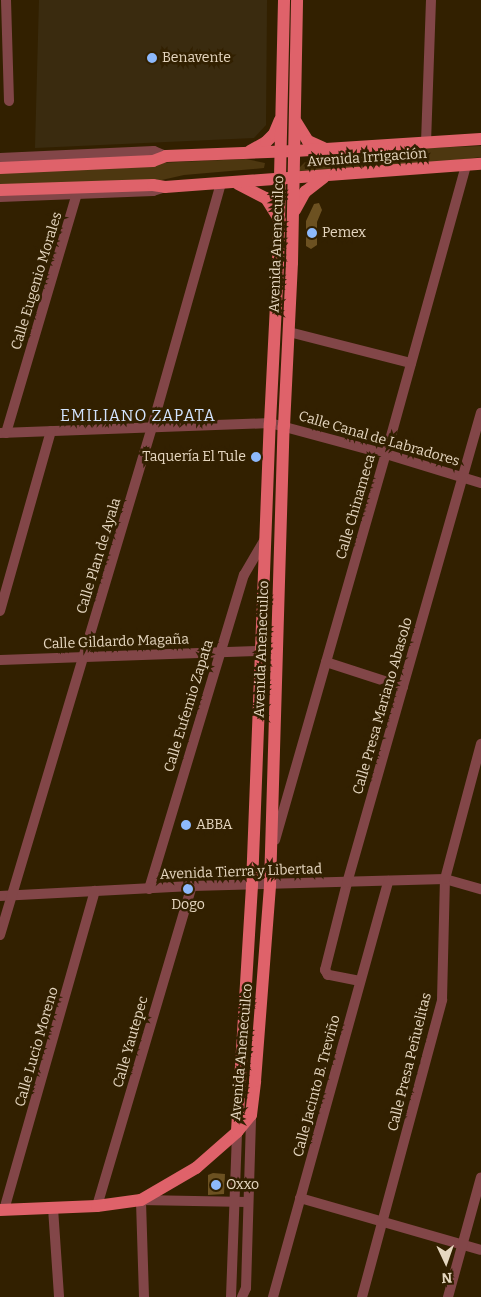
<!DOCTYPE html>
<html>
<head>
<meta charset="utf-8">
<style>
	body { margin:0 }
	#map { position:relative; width:481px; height:1297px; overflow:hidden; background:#322000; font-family:Bitter,serif }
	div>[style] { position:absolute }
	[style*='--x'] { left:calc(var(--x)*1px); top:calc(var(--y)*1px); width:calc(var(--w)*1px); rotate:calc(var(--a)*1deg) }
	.built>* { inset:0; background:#3a2b0f }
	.green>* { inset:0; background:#4d3710 }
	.building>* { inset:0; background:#6c5121 }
	.minor>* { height:10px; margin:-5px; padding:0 5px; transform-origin:5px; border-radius:5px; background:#824648 }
	.major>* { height:12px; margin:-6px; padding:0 6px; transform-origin:6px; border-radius:6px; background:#df626a }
	.dots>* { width:14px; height:14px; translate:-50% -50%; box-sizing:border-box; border:2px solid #322000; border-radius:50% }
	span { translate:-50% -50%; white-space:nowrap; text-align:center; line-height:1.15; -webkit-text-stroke:5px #322000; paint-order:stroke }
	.poi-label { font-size:14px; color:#e6d7c0 }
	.left { translate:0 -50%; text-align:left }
	.right { translate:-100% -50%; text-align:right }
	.street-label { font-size:14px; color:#e6d7c0 }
	.quarter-label { font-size:16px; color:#d3e4fe; letter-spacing:1px }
	.north { position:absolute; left:421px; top:1237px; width:50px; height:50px; -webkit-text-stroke:4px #322000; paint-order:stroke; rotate:177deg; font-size:14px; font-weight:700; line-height:20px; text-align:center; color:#e6d7c0 }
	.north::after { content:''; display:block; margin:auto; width:18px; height:22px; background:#e6d7c0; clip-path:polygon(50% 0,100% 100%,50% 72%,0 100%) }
</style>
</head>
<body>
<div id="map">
	<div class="built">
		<i style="clip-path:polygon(39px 0,267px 0,266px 125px,254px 138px,35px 148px)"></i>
	</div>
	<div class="green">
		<i style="clip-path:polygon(481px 146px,481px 157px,427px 164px,300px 171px,298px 169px,305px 162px,394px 153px,400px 149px)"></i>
		<i style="clip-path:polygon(246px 159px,265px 163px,264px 168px,184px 175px,153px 182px,0 190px,0 170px)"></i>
	</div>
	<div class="building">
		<i style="clip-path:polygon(319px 203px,322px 210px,317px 222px,317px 245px,311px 249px,306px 246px,306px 221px,314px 204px)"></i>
		<i style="clip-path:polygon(213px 1173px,225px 1174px,224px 1194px,208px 1195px,208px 1175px)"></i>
	</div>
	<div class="minor">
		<i style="--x:6;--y:0;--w:101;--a:88.3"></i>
		<i style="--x:426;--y:143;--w:143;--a:-88"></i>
		<i style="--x:0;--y:158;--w:154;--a:-2.6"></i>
		<i style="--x:154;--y:151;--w:13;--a:23"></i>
		<i style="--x:0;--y:197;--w:153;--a:-2.2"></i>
		<i style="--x:153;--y:191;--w:13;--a:-18"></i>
		<i style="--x:289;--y:332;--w:126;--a:14.3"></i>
		<i style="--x:0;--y:433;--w:270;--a:-2.1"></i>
		<i style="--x:270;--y:423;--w:120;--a:15"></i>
		<i style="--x:386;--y:454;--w:99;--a:17"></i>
		<i style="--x:6;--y:433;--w:249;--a:-73.5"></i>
		<i style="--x:0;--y:611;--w:187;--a:-74.2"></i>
		<i style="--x:0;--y:660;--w:262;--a:-2"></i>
		<i style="--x:326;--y:662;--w:81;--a:18"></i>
		<i style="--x:275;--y:840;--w:402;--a:-74"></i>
		<i style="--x:386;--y:454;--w:299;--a:-74.5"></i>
		<i style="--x:149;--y:889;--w:328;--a:-73.2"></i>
		<i style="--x:244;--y:575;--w:42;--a:-59.7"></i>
		<i style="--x:0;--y:896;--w:192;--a:-3"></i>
		<i style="--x:192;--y:886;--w:253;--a:-1.6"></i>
		<i style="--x:445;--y:879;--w:37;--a:16"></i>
		<i style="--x:0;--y:935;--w:530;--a:-73.34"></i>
		<i style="--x:152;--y:427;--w:254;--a:-74.2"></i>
		<i style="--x:360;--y:981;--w:33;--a:-169"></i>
		<i style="--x:328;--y:975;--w:6;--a:-121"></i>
		<i style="--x:325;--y:970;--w:90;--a:-75.8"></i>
		<i style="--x:347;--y:883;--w:489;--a:-74.1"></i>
		<i style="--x:300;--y:1198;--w:188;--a:16"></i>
		<i style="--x:97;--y:1206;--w:334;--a:-73.5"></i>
		<i style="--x:53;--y:1208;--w:89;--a:86.1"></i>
		<i style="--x:4;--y:1210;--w:332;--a:-74.1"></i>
		<i style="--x:144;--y:1297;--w:97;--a:-91.8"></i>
		<i style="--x:141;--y:1200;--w:106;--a:1.1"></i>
		<i style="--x:231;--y:1297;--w:165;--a:-87.9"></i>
		<i style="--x:242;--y:1297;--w:10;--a:-66"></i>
		<i style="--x:246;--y:1288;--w:173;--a:-88.3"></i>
		<i style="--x:273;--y:1297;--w:432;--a:-74.5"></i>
		<i style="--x:362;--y:1297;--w:308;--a:-74.9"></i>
		<i style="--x:442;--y:1000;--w:121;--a:-88.6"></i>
		<i style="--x:445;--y:879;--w:140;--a:-75.1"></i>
		<i style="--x:448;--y:1297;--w:124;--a:-74.6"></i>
	</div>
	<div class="major">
		<i style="--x:296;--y:122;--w:22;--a:58"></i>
		<i style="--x:308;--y:141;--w:17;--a:24"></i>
		<i style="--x:250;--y:151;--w:18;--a:-29"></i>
		<i style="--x:266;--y:142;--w:11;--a:-45"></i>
		<i style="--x:274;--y:134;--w:15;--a:-67"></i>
		<i style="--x:0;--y:168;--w:153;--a:-2.6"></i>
		<i style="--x:153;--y:161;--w:14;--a:-21"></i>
		<i style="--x:166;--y:156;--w:129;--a:-2.2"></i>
		<i style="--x:295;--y:151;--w:186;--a:-3.7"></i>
		<i style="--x:238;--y:184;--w:31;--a:27"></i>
		<i style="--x:266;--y:198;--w:26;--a:58"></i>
		<i style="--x:0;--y:190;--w:153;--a:-1.9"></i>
		<i style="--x:153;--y:185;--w:12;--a:9"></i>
		<i style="--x:165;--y:187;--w:317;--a:-4.2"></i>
		<i style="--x:295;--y:210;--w:21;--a:-61"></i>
		<i style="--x:305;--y:192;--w:24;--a:-38"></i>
		<i style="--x:237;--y:1131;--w:246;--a:-86.5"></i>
		<i style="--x:252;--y:885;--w:462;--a:-87.8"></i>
		<i style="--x:270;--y:423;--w:158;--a:-87.1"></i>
		<i style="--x:278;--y:265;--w:265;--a:-88.7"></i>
		<i style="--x:0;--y:1210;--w:97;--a:-2.4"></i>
		<i style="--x:97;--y:1206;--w:44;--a:-7.8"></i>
		<i style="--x:141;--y:1200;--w:64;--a:-30.2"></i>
		<i style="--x:196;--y:1168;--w:55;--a:-41.3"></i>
		<i style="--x:237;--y:1132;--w:22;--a:-51"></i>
		<i style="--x:251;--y:1115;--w:34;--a:-83"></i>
		<i style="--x:255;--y:1081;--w:197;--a:-85.6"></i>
		<i style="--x:270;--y:885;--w:459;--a:-88.3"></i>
		<i style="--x:284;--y:426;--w:163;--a:-87.2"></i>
		<i style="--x:292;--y:263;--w:263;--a:-88.9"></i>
	</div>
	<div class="dots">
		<i style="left:152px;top:58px;background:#8db9fc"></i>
		<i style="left:312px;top:233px;background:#8db9fc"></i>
		<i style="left:256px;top:457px;background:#8db9fc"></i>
		<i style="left:186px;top:825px;background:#8db9fc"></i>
		<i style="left:188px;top:889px;background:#8db9fc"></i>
		<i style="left:216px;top:1185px;background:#8db9fc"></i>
	</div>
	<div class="poi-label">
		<span class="left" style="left:162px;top:58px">Benavente</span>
		<span class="left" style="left:322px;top:233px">Pemex</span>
		<span class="right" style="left:246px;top:457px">Taquería El Tule</span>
		<span class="left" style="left:196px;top:825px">ABBA</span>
		<span style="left:188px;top:905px">Dogo</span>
		<span class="left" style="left:226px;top:1185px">Oxxo</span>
	</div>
	<div class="street-label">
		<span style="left:367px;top:158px;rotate:-4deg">Avenida Irrigación</span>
		<span style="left:277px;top:244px;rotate:-88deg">Avenida Anenecuilco</span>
		<span style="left:37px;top:281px;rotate:-73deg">Calle Eugenio Morales</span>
		<span style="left:379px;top:439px;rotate:16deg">Calle Canal de Labradores</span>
		<span style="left:356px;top:507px;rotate:-74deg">Calle Chinameca</span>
		<span style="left:99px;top:556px;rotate:-73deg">Calle Plan de Ayala</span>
		<span style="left:116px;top:642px;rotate:-2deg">Calle Gildardo Magaña</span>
		<span style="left:262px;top:649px;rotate:-88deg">Avenida Anenecuilco</span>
		<span style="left:189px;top:706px;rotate:-73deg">Calle Eufemio Zapata</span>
		<span style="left:383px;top:706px;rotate:-74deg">Calle Presa Mariano Abasolo</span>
		<span style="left:241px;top:872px;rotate:-2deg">Avenida Tierra y Libertad</span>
		<span style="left:131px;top:1042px;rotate:-74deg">Calle Yautepec</span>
		<span style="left:37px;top:1047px;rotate:-74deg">Calle Lucio Moreno</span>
		<span style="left:242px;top:1052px;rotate:-85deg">Avenida Anenecuilco</span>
		<span style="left:410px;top:1062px;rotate:-76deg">Calle Presa Peñuelitas</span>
		<span style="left:317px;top:1086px;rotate:-75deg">Calle Jacinto B. Treviño</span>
	</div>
	<div class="quarter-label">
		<span style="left:138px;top:416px">EMILIANO ZAPATA</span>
	</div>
	<div class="north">N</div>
</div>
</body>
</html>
